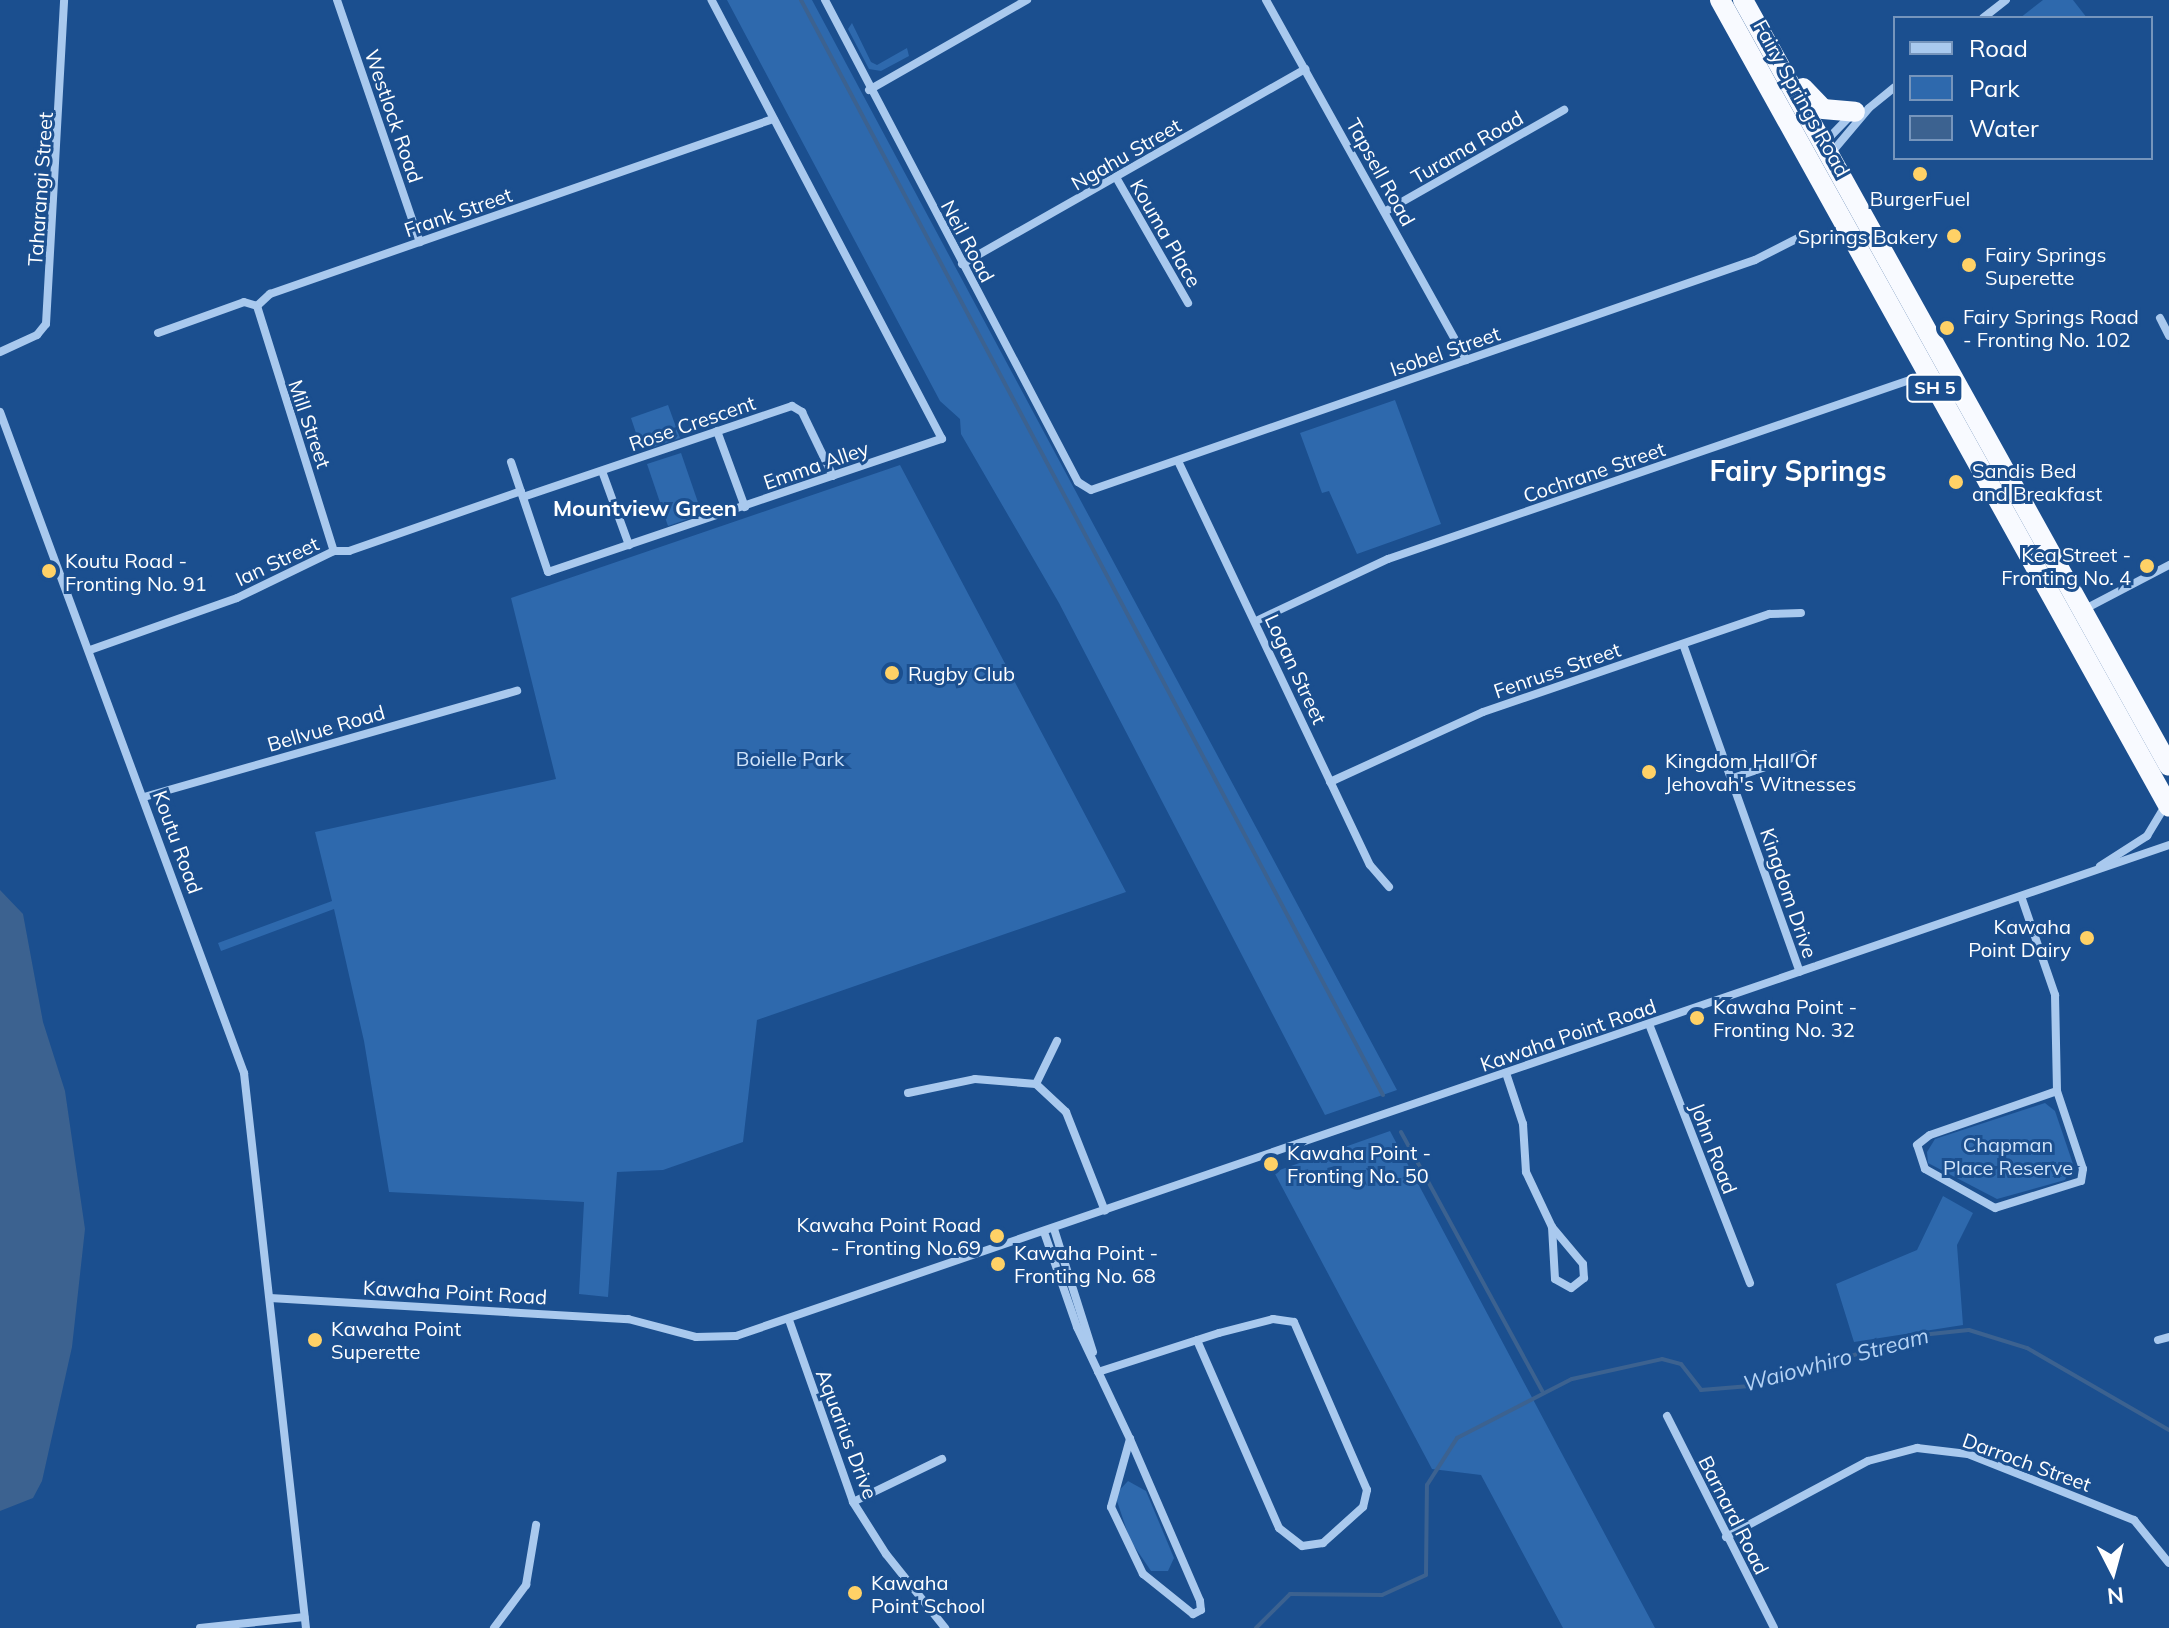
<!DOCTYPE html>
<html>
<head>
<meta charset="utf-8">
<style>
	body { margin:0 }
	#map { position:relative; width:2169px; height:1628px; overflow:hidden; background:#1b4f8f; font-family:Mulish,sans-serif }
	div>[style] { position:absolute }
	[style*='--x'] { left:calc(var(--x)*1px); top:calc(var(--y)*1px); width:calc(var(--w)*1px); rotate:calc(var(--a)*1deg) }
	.green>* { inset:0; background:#2e69ad }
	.water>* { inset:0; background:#3c6290 }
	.stream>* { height:4px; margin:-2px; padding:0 2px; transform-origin:2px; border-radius:2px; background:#3c6290 }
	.minor>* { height:8px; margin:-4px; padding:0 4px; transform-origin:4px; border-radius:4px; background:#a9c9ee }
	.trunk>* { height:20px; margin:-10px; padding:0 10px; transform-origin:10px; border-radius:10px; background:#f8faff }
	.dots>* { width:22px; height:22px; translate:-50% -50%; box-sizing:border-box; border:4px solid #1b4f8f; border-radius:50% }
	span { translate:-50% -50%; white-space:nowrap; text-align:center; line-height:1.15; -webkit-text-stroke:6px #1b4f8f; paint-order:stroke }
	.shield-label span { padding:2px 6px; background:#1b4f8f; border:2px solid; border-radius:6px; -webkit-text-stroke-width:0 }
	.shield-label { font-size:18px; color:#fff; font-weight:700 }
	.street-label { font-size:20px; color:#fff }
	.poi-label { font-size:20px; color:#fff }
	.right { translate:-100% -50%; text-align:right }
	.left { translate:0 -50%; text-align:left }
	.park-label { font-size:20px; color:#cfe3fa }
	.neighbourhood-label { font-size:22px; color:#fff; font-weight:700 }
	.water-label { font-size:22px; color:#b5d3f5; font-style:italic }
	.district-label { font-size:28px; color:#fff; font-weight:700 }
	.legend { position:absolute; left:1893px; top:16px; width:260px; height:144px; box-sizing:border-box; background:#1b4f8f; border:2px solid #7695bc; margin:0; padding:10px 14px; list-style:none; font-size:24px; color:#fff }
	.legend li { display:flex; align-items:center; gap:16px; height:40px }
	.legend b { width:40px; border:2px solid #7695bc }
	.north { position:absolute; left:2073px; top:1532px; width:80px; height:80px; -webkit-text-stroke:6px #1b4f8f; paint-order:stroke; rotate:174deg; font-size:22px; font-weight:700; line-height:32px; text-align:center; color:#fff }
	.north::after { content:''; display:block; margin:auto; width:28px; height:36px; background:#fff; clip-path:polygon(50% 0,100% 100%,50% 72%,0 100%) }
</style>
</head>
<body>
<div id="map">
	<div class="green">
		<i style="clip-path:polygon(727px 0,812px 0,1397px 1090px,1325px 1115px,1059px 603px,961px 434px,960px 419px,940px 401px)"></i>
		<i style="clip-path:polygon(2043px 0,2073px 0,2087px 18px,2020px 18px)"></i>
		<i style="clip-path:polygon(852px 23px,871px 62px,877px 65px,907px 48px,909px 56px,881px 71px,869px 69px,848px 29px)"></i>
		<i style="clip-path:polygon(1395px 400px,1441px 524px,1357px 554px,1329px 491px,1322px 493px,1300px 433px)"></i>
		<i style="clip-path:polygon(668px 405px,680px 438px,642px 451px,631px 418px)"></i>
		<i style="clip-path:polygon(681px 453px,702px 514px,668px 526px,647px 464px)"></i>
		<i style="clip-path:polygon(900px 465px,1126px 892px,757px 1020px,743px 1142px,663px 1170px,617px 1172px,608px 1297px,579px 1294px,584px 1202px,389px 1192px,364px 1041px,334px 909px,221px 951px,218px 943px,332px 901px,315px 832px,556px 779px,511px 598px)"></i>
		<i style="clip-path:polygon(2045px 1103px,2055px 1111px,2073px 1164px,2065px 1180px,1997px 1199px,1928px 1163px,1927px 1152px,1935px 1139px)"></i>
		<i style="clip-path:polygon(1390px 1131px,1561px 1452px,1655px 1628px,1563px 1628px,1481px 1475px,1432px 1469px,1274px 1172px)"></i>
		<i style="clip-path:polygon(1943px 1196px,1973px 1213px,1957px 1245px,1963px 1325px,1854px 1342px,1836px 1284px,1917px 1250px)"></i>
		<i style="clip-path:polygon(1128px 1481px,1146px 1491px,1174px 1558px,1168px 1571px,1151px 1571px,1130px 1540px,1115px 1495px)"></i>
	</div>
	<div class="water">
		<i style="clip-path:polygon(0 890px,23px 914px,43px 1022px,65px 1091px,85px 1229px,72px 1347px,42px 1481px,33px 1498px,0 1511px)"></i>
	</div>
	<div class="stream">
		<i style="--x:801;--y:0;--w:1240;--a:62.01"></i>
		<i style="--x:1401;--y:1132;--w:295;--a:61.4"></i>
		<i style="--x:1256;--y:1628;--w:48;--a:-45"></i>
		<i style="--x:1290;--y:1594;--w:92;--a:0.6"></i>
		<i style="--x:1382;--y:1595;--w:48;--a:-24.4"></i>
		<i style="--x:1426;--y:1575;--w:90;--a:-89.4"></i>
		<i style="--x:1427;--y:1485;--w:56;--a:-57.4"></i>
		<i style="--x:1457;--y:1438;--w:129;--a:-27.2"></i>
		<i style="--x:1572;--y:1379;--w:92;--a:-12.5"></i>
		<i style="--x:1662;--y:1359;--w:20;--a:15"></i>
		<i style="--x:1681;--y:1364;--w:33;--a:52"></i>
		<i style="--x:1701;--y:1390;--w:49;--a:-4.7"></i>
		<i style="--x:1750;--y:1386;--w:178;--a:-16.6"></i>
		<i style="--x:1921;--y:1335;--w:48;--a:-5.9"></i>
		<i style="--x:1969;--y:1330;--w:61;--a:17.2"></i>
		<i style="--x:2027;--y:1348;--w:164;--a:30"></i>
	</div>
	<div class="minor">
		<i style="--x:337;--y:0;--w:256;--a:71.1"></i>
		<i style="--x:825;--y:0;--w:544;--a:62.31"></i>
		<i style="--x:1078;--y:482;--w:15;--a:32"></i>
		<i style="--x:1091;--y:490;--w:703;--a:-19.11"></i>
		<i style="--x:1755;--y:260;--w:57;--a:-27"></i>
		<i style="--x:1266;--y:0;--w:412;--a:60.9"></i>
		<i style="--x:1983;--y:18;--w:29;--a:-38"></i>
		<i style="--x:869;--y:90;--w:182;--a:-29.7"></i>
		<i style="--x:1824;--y:143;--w:37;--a:-46"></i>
		<i style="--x:1832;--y:152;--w:57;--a:-49.9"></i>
		<i style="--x:1869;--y:108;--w:33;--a:-39"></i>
		<i style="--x:1117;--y:179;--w:143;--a:60.2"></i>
		<i style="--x:1386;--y:211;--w:205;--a:-29.6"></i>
		<i style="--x:962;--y:264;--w:395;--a:-29.6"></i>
		<i style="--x:257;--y:306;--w:257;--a:72.6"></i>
		<i style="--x:2160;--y:318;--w:20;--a:63"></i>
		<i style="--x:158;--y:333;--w:91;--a:-19.8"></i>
		<i style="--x:244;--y:302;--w:14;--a:17"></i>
		<i style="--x:257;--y:306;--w:18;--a:-43"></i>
		<i style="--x:270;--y:294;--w:533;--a:-19.18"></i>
		<i style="--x:0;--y:352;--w:41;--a:-24.7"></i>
		<i style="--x:37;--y:335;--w:14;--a:-51"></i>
		<i style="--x:46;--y:324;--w:324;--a:-86.8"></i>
		<i style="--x:0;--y:412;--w:705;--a:69.74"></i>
		<i style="--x:244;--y:1073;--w:558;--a:83.63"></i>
		<i style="--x:717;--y:431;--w:81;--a:69.8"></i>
		<i style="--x:1178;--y:461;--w:447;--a:64.6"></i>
		<i style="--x:1370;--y:865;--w:29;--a:49"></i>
		<i style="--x:511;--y:462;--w:116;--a:71.4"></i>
		<i style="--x:548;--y:572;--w:416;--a:-18.7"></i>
		<i style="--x:942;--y:439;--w:496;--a:-117.7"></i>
		<i style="--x:602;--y:471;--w:79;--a:70"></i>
		<i style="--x:523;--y:497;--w:284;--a:-18.7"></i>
		<i style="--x:792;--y:406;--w:12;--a:31"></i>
		<i style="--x:802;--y:412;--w:71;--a:64.2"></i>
		<i style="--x:2085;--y:609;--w:95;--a:-27.6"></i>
		<i style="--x:1256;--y:621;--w:146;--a:-25.2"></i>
		<i style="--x:1388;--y:559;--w:570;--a:-18.94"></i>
		<i style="--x:1683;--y:644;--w:348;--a:70.4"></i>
		<i style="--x:90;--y:650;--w:156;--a:-19.5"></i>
		<i style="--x:237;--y:598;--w:108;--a:-25.9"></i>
		<i style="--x:334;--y:551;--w:15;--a:0"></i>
		<i style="--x:349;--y:551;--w:182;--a:-19.2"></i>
		<i style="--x:1733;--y:778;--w:75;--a:-18.7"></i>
		<i style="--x:1330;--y:782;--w:168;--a:-24.6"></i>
		<i style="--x:1483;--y:712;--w:303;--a:-18.9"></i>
		<i style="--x:1770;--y:614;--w:31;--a:-2"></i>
		<i style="--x:144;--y:797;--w:388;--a:-15.9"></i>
		<i style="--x:2100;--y:866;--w:56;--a:-32.6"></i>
		<i style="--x:2147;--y:836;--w:37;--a:-59"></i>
		<i style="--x:2021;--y:896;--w:105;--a:71"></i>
		<i style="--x:2055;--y:995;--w:96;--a:88.8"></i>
		<i style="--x:2057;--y:1091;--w:82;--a:71.6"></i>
		<i style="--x:2083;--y:1169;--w:12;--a:99"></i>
		<i style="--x:2081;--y:1181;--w:90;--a:162.6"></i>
		<i style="--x:1995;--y:1208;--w:80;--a:-150.9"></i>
		<i style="--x:1925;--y:1169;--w:25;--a:-108"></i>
		<i style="--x:1917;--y:1145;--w:16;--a:-38"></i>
		<i style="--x:1930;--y:1135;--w:134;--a:-19.1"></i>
		<i style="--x:1649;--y:1024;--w:278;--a:68.7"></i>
		<i style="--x:1506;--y:1073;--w:54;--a:71.6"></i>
		<i style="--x:1523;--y:1124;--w:48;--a:86.4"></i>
		<i style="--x:1526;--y:1172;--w:61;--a:64.7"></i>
		<i style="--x:1552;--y:1227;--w:48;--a:50"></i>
		<i style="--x:1583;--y:1264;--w:14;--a:86"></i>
		<i style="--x:1584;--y:1278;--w:16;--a:142"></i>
		<i style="--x:1571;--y:1288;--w:18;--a:-151"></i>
		<i style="--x:1555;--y:1279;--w:52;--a:-93.3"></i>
		<i style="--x:1036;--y:1084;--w:48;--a:-64"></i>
		<i style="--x:908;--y:1093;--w:68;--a:-11.8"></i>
		<i style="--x:975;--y:1079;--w:61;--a:4.7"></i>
		<i style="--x:1036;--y:1084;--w:41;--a:43"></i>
		<i style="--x:1066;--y:1112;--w:106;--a:68.5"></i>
		<i style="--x:1054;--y:1229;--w:129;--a:72.4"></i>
		<i style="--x:1044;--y:1232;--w:101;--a:70.8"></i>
		<i style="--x:1077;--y:1327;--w:124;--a:64.7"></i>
		<i style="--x:1130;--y:1439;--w:176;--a:66.6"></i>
		<i style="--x:1200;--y:1601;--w:9;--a:84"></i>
		<i style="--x:1201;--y:1610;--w:9;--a:153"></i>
		<i style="--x:1193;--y:1614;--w:64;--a:-141.3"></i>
		<i style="--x:1143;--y:1574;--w:74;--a:-115.5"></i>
		<i style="--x:1111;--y:1507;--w:71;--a:-74.4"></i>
		<i style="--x:270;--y:1298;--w:359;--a:3.4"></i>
		<i style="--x:628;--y:1319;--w:70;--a:14.8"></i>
		<i style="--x:696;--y:1337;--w:40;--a:-1.4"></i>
		<i style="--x:736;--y:1336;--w:1515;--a:-18.91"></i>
		<i style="--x:789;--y:1320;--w:193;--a:70.6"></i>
		<i style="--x:853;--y:1502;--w:62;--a:57.6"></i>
		<i style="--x:886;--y:1554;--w:95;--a:51.4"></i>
		<i style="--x:2158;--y:1340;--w:11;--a:-15"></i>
		<i style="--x:1098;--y:1372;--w:127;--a:-17.9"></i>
		<i style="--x:1219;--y:1333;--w:56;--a:-14.5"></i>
		<i style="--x:1273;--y:1319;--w:21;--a:8"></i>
		<i style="--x:1294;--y:1322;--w:183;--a:66.5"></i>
		<i style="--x:1367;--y:1490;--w:17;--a:103"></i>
		<i style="--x:1363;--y:1507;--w:54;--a:138"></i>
		<i style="--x:1323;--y:1543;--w:21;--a:172"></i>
		<i style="--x:1302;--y:1546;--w:29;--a:-142"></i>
		<i style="--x:1279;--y:1528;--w:205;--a:-113.6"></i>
		<i style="--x:1667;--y:1416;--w:237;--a:63.2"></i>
		<i style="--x:853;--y:1502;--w:99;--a:-25.8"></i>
		<i style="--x:1726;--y:1537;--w:161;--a:-28.2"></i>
		<i style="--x:1868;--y:1461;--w:51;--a:-14.9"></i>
		<i style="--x:1917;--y:1448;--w:51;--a:6.7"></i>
		<i style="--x:1968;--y:1454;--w:179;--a:21.7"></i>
		<i style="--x:2134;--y:1520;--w:55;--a:50.9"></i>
		<i style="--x:200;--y:1628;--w:105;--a:-6"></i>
		<i style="--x:494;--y:1628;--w:54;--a:-53.3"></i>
		<i style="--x:526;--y:1585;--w:61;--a:-80.5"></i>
	</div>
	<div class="trunk">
		<i style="--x:1720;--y:0;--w:923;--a:60.91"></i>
		<i style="--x:1743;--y:0;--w:876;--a:60.92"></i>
		<i style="--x:1803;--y:88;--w:29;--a:46"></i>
		<i style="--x:1823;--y:109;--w:32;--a:5"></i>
	</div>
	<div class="dots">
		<i style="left:1920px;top:174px;background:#ffd166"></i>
		<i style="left:1954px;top:236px;background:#ffd166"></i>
		<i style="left:1969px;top:265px;background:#ffd166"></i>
		<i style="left:1947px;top:328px;background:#ffd166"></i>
		<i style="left:1956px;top:482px;background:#ffd166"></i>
		<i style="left:2147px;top:566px;background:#ffd166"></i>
		<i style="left:49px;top:571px;background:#ffd166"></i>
		<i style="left:892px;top:673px;background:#ffd166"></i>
		<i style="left:1649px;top:772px;background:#ffd166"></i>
		<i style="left:2087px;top:938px;background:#ffd166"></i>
		<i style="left:1697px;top:1018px;background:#ffd166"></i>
		<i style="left:1271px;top:1164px;background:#ffd166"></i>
		<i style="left:997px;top:1236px;background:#ffd166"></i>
		<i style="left:998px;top:1264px;background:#ffd166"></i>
		<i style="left:315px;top:1340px;background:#ffd166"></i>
		<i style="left:855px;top:1593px;background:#ffd166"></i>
	</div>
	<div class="shield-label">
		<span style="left:1935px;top:388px">SH 5</span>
	</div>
	<div class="street-label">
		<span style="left:1802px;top:98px;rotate:61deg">Fairy Springs Road</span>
		<span style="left:394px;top:116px;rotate:71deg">Westlock Road</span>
		<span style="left:1467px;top:147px;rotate:-30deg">Turama Road</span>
		<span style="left:1126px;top:154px;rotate:-30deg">Ngahu Street</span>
		<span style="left:1381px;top:172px;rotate:61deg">Tapsell Road</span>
		<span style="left:40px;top:189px;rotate:-86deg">Taharangi Street</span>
		<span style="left:458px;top:212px;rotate:-19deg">Frank Street</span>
		<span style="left:1166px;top:233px;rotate:60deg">Kouma Place</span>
		<span style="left:968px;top:241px;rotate:62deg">Neil Road</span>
		<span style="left:1445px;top:351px;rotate:-19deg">Isobel Street</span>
		<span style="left:692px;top:423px;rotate:-19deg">Rose Crescent</span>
		<span style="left:310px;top:424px;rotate:71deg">Mill Street</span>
		<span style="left:816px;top:465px;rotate:-19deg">Emma Alley</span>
		<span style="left:1594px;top:472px;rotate:-19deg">Cochrane Street</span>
		<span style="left:277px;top:561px;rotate:-25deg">Ian Street</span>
		<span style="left:1296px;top:669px;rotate:65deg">Logan Street</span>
		<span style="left:1557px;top:670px;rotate:-19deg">Fenruss Street</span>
		<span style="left:326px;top:728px;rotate:-16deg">Bellvue Road</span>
		<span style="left:178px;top:842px;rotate:70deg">Koutu Road</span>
		<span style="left:1789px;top:893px;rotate:71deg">Kingdom Drive</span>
		<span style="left:1568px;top:1035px;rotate:-19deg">Kawaha Point Road</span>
		<span style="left:1714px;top:1148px;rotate:69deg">John Road</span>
		<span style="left:455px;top:1292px;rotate:3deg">Kawaha Point Road</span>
		<span style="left:847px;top:1434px;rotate:69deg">Aquarius Drive</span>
		<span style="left:2027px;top:1462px;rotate:20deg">Darroch Street</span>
		<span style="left:1734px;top:1515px;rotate:63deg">Barnard Road</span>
	</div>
	<div class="poi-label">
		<span style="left:1920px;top:198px">BurgerFuel</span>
		<span class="right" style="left:1938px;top:236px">Springs Bakery</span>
		<span class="left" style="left:1985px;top:266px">Fairy Springs<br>Superette</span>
		<span class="left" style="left:1963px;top:328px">Fairy Springs Road<br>- Fronting No. 102</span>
		<span class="left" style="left:1972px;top:482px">Sandis Bed<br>and Breakfast</span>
		<span class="right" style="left:2131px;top:566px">Kea Street -<br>Fronting No. 4</span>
		<span class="left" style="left:65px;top:572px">Koutu Road -<br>Fronting No. 91</span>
		<span class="left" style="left:908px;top:673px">Rugby Club</span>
		<span class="left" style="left:1665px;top:772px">Kingdom Hall Of<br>Jehovah's Witnesses</span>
		<span class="right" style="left:2071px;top:938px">Kawaha<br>Point Dairy</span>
		<span class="left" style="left:1713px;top:1018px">Kawaha Point -<br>Fronting No. 32</span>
		<span class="left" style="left:1287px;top:1164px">Kawaha Point -<br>Fronting No. 50</span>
		<span class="right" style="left:981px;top:1236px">Kawaha Point Road<br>- Fronting No.69</span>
		<span class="left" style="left:1014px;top:1264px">Kawaha Point -<br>Fronting No. 68</span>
		<span class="left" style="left:331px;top:1340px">Kawaha Point<br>Superette</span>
		<span class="left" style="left:871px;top:1594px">Kawaha<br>Point School</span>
	</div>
	<div class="park-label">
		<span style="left:790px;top:758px">Boielle Park</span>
		<span style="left:2008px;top:1156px">Chapman<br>Place Reserve</span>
	</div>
	<div class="neighbourhood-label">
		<span style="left:645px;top:509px">Mountview Green</span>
	</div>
	<div class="water-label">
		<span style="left:1836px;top:1360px;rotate:-15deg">Waiowhiro Stream</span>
	</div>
	<div class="district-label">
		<span style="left:1798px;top:471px">Fairy Springs</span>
	</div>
	<ul class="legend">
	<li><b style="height:10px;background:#a9c9ee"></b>Road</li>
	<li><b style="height:22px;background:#2e69ad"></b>Park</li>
	<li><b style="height:22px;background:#3c6290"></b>Water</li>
	</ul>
	<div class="north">N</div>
</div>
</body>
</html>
